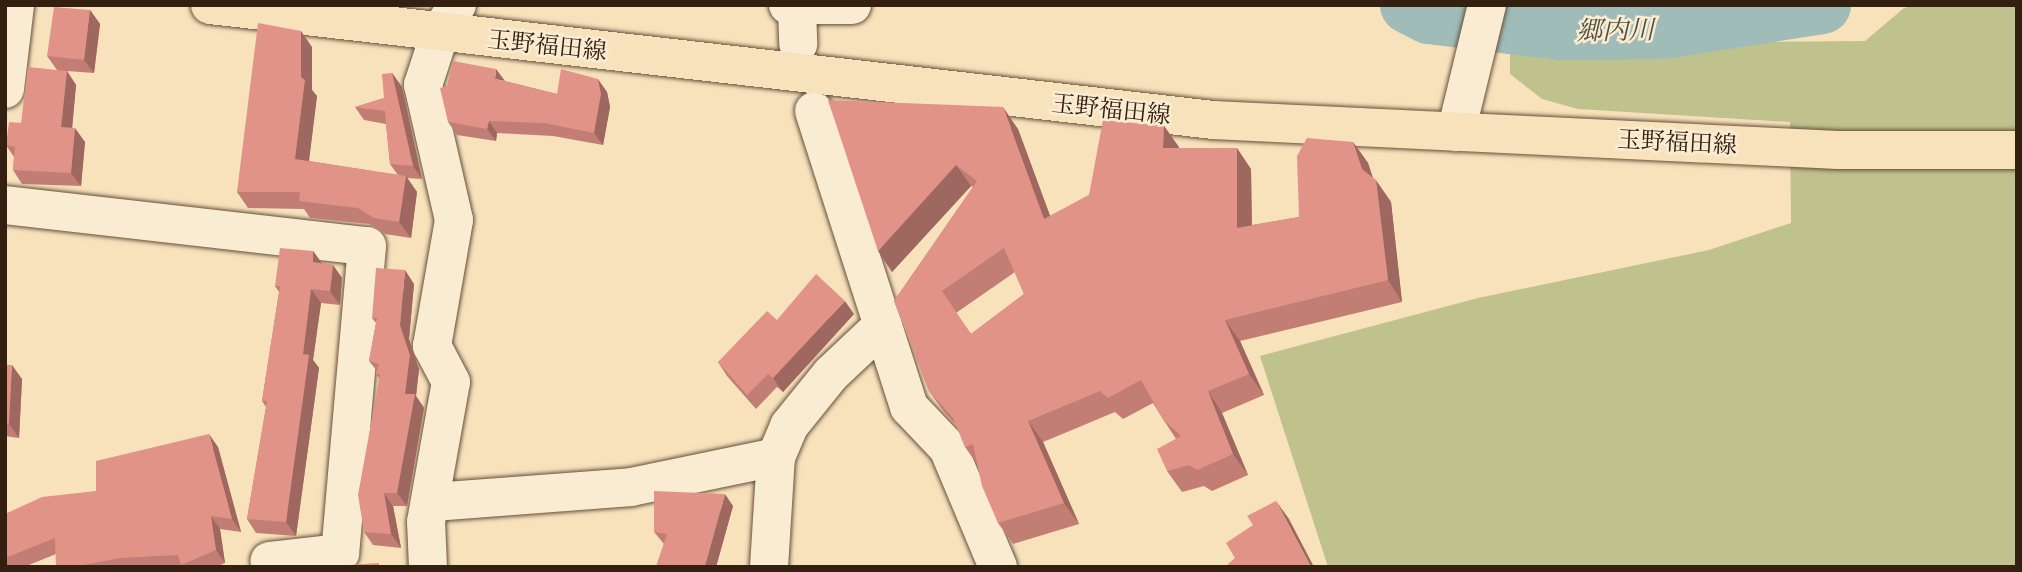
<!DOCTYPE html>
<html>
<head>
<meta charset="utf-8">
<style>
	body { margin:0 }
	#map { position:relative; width:2022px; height:572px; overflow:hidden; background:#f8e2bc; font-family:"EB Garamond","Noto Serif JP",serif }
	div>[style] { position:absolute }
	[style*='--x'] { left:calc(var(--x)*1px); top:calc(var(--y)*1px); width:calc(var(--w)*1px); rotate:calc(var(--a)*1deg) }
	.green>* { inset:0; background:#c0c28e }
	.river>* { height:58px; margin:-29px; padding:0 29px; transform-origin:29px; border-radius:29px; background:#9fbcb8 }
	.roads { filter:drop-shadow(0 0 2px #64503b) drop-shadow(0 0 2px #64503b) }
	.minor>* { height:38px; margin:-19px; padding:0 19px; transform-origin:19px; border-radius:19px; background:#faecd3 }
	.major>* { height:38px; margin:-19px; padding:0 19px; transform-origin:19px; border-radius:19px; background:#f8e2bc }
	.wall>* { inset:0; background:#c27e75 }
	.shaded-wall>* { inset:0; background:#9e675f }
	.building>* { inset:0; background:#e19388 }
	span { translate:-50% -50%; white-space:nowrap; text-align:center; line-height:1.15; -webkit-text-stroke:5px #faecd3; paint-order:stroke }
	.street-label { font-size:24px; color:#332010 }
	.water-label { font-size:26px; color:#534f42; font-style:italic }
	.frame { position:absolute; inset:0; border:7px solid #332010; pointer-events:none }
</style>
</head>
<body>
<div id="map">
	<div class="green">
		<i style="clip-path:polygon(1916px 5px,2017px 5px,2017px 567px,1328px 567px,1260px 356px,1478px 298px,1709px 250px,1791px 223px,1790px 122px,1578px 109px,1542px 99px,1510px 74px,1510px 44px,1865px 41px,1904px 8px)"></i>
	</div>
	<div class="river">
		<i style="--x:1409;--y:5;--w:22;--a:27"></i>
		<i style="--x:1429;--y:15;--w:132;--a:7"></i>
		<i style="--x:1560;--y:31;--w:103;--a:-0.6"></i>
		<i style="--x:1663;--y:30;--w:161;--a:-8.9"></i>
	</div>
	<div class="roads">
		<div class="minor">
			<i style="--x:788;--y:5;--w:64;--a:0"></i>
			<i style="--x:797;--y:8;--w:36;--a:88"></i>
			<i style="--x:5;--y:89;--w:85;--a:-83.2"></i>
			<i style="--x:814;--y:111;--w:311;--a:72.2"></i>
			<i style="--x:909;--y:407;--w:57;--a:46.4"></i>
			<i style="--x:948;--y:448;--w:129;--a:67.2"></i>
			<i style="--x:1456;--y:132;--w:131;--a:-76.3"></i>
			<i style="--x:5;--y:205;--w:364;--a:6.5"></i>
			<i style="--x:367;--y:246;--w:308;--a:95"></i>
			<i style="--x:340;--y:553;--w:71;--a:173.6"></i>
			<i style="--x:433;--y:502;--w:199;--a:-4.3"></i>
			<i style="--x:631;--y:487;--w:148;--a:-11.7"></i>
			<i style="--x:428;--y:567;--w:45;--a:-92.5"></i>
			<i style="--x:426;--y:522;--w:142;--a:-79.9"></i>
			<i style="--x:451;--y:382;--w:41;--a:-117.8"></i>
			<i style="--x:432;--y:346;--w:128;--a:-80.1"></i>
			<i style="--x:454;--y:220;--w:139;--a:-102.9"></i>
			<i style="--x:423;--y:85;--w:55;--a:-71.9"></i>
			<i style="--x:440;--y:33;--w:33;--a:-59"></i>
			<i style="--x:769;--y:567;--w:110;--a:-86.4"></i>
			<i style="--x:776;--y:457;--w:34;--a:-67"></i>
			<i style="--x:789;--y:426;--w:67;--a:-51.1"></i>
			<i style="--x:831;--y:374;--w:71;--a:-43.3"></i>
		</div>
		<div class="major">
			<i style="--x:210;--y:5;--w:1010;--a:6.54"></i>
			<i style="--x:1213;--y:120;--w:626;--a:2.75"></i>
			<i style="--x:1838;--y:150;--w:179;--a:0"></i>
		</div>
	</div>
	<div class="wall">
		<i style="clip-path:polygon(90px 10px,100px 24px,94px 73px,67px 71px,76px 85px,72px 128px,85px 142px,81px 186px,22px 184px,13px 170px,14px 157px,6px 145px,57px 70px,47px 56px)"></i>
		<i style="clip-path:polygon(312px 47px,312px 90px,317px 96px,309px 161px,398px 175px,390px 164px,386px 124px,364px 120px,355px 107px,384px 98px,392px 73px,402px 87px,422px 179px,407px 178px,417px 192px,411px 238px,385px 234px,369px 224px,310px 218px,304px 209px,248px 208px,237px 192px)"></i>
		<i style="clip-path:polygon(505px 81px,557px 94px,607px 92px,610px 107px,603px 145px,553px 136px,497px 133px,496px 141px,457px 135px,448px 122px)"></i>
		<i style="clip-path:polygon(evenodd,828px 100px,1018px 129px,1050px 216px,1089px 195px,1164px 126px,1179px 148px,1251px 169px,1252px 225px,1299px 217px,1353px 142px,1368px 163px,1373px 178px,1391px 202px,1402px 302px,1240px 341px,1264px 395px,1222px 413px,1248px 475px,1212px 491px,1204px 486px,1182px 492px,1167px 471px,1176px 439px,1163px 419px,1153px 403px,1123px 419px,1115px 412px,1043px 442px,1079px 524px,1013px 544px,998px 523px,977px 464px,965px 447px,957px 426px,944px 412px,929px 391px,894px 301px,973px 187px,971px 186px,892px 272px,828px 100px,1015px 272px,1024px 294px,971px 334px,956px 313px,1015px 272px)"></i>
		<i style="clip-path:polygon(313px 251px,322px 263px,333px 265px,342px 278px,340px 305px,321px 303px,313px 360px,319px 368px,296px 536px,256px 533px,247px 519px,266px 407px,262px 401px,279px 292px,275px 286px)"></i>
		<i style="clip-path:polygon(414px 284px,409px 339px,419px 369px,416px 396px,424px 408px,407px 506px,393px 506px,401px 548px,373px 545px,364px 532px,379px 378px,376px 374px,377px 371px,369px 361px,376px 323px,372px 318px)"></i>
		<i style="clip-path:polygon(854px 314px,783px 392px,777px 387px,756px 409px,727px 376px,718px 362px,777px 320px)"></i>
		<i style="clip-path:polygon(5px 365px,22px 379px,19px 438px,5px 436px)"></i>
		<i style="clip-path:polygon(218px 447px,241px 532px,220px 529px,225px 563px,216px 567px,56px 567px,56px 554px,24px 567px,5px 567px,5px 510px,7px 513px,96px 491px)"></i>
		<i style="clip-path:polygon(733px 506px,716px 567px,656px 567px,664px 544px,654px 532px)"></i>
	</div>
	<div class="shaded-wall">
		<i style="clip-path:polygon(90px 10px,100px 24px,94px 73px,84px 60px)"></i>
		<i style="clip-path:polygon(301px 31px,312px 47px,312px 90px,317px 96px,307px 176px,295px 159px,301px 77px)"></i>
		<i style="clip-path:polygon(496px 69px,505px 81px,495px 79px)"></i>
		<i style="clip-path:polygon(67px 71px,76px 85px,71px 140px,61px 127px)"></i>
		<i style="clip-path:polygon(392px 73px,402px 87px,422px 179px,413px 166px)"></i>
		<i style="clip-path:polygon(598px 79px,607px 92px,610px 107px,603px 145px,594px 133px)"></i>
		<i style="clip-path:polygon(1003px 107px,1018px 129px,1059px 240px,1044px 219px)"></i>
		<i style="clip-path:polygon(489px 121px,497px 133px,496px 141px,487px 129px)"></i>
		<i style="clip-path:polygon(1164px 126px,1179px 147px,1178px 169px,1163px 148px)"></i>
		<i style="clip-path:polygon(75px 128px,85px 142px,81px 186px,71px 173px)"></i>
		<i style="clip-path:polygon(1353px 142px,1368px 163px,1377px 191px,1362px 169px)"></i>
		<i style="clip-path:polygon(1237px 148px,1251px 169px,1252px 249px,1237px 228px)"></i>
		<i style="clip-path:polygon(956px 165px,971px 186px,892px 272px,878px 251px)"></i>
		<i style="clip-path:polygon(406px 176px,417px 192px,411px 238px,399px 222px)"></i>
		<i style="clip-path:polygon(1376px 180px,1391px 202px,1402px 302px,1388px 280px)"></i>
		<i style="clip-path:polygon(313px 251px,323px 265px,313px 262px)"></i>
		<i style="clip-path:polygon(333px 265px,342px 278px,340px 305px,330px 291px)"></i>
		<i style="clip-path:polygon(405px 270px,414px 284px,409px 339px,419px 369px,416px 396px,424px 408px,407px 506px,397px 493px,405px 394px,400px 325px)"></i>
		<i style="clip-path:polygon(311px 289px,321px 303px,313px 360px,319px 368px,296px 536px,286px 522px,303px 354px)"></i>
		<i style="clip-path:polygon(845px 301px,854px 314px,783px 392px,773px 378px)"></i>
		<i style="clip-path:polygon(1225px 320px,1240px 341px,1264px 395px,1249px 374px)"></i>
		<i style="clip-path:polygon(12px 365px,22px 379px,19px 438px,9px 424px)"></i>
		<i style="clip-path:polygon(1208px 391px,1222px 413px,1248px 475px,1233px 454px)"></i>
		<i style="clip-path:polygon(1028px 421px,1043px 442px,1079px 524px,1064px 503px)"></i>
		<i style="clip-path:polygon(209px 434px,218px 447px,241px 532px,232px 519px)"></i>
		<i style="clip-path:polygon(384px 493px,393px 506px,401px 548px,391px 534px)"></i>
		<i style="clip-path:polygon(725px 494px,733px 506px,716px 567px,705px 567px)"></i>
		<i style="clip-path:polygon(1276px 501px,1289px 519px,1314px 567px,1311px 567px)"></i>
		<i style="clip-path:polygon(211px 516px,220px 529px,225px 563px,216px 550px)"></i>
	</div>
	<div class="building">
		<i style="clip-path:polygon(54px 7px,90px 10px,84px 60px,47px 56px)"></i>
		<i style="clip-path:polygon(258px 23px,301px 31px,301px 77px,305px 80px,295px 159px,406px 176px,399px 222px,374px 218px,358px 208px,299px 201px,300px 192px,237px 192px)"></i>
		<i style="clip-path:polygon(453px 61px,496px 69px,495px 79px,557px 94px,561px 69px,598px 79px,601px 94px,594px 133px,544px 123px,489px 121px,487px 129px,448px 122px,440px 88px,447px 86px)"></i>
		<i style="clip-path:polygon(28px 67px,67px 71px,61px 127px,75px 128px,71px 173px,13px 170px,15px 147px,6px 145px,9px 122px,21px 123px)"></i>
		<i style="clip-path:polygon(392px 73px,413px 166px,390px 164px,385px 111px,355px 107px,384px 98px,382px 74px)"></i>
		<i style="clip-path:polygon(evenodd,828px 100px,1003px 107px,1044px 219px,1089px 195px,1103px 120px,1164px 126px,1163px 148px,1237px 148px,1237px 228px,1299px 217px,1297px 156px,1307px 138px,1353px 142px,1362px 169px,1376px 180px,1388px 280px,1225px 320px,1249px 374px,1208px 391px,1233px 454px,1197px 470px,1189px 465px,1167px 471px,1157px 449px,1181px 436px,1163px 419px,1141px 380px,1108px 398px,1100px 391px,1028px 421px,1064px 503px,998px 523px,982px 486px,973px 444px,965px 447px,953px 418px,929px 391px,894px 301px,977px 181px,956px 165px,878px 251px,828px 100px,1004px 248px,1024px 294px,971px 334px,942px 291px,1004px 248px)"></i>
		<i style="clip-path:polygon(280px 248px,313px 251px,313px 262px,333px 265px,330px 291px,311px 289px,303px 354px,309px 355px,286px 522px,247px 519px,267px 401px,262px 401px,280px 286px,275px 286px)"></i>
		<i style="clip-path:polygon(376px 268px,405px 270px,400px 325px,410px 355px,405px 394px,415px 394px,397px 493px,384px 493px,391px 534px,364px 532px,358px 495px,380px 374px,376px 374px,379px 364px,369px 361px,377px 318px,372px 318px)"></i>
		<i style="clip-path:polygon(816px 274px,845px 301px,773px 378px,768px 374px,747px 395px,718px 362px,767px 311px,777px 320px)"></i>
		<i style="clip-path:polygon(5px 365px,12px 365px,9px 424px,5px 424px)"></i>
		<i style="clip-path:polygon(209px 434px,232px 519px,211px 516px,216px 550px,181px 565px,178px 555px,120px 558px,73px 567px,56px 567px,55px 538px,5px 558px,5px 514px,42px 497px,96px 491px,96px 461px)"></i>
		<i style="clip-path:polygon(654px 491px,725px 494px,705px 566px,707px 567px,656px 567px,667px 534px,654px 532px)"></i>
		<i style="clip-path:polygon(1276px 501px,1311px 567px,1225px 567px,1235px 558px,1226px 543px,1253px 525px,1247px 516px)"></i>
		<i style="clip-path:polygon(379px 563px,379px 567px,319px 567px)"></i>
	</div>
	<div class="street-label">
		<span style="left:547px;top:45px;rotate:6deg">玉野福田線</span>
		<span style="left:1111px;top:109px;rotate:6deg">玉野福田線</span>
		<span style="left:1677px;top:142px;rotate:3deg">玉野福田線</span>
	</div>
	<div class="water-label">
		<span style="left:1615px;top:31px;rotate:-1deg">郷内川</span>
	</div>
	<div class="frame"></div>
</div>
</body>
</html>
